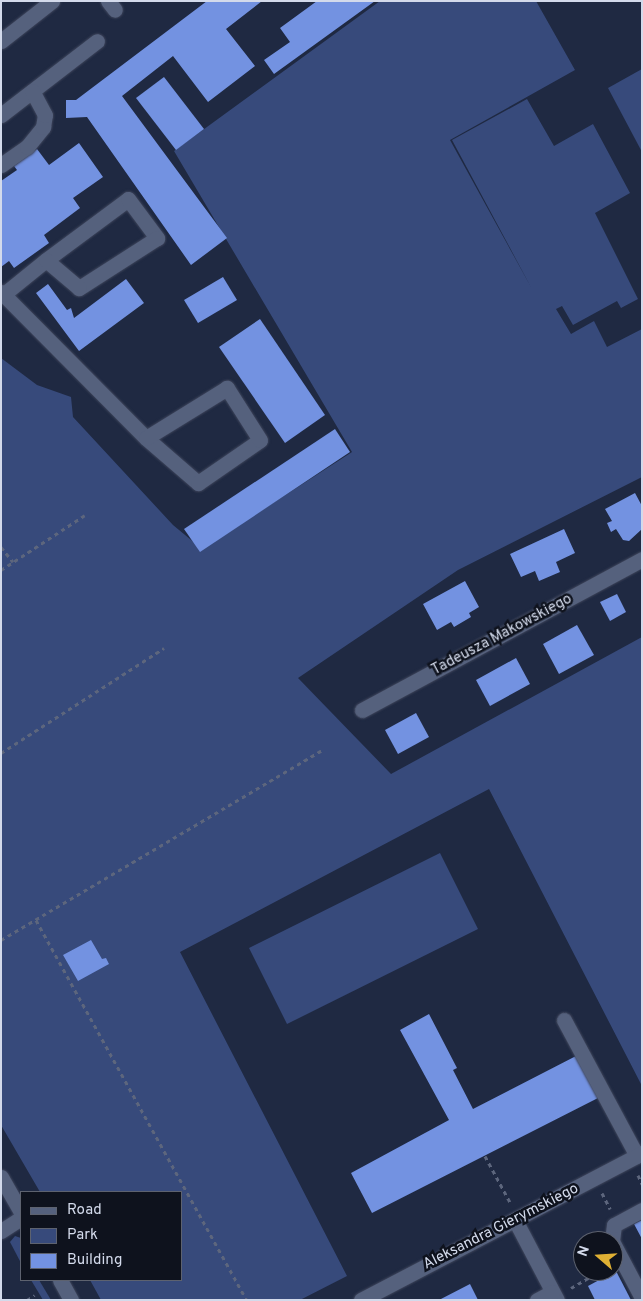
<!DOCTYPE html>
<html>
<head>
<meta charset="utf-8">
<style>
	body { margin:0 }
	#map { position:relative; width:643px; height:1301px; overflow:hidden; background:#1f2942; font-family:Overpass,sans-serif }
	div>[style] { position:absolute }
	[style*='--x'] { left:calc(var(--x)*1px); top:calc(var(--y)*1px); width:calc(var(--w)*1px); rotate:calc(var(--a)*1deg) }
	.green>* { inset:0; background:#374a7b }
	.building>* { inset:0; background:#7392e1 }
	.path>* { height:3px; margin-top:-1.5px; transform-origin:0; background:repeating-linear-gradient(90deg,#5d667d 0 4px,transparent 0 8px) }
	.roads { filter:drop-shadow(0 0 1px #3e455b) drop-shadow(0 0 1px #3e455b) }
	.minor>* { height:15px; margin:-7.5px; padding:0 7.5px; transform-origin:7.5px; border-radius:7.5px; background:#55617d }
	span { translate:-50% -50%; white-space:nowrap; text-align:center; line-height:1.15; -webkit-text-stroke:5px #0e121d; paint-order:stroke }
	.street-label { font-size:15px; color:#d3daeb }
	.frame { position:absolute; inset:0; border:2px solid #d3daeb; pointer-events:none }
	.legend { position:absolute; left:20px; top:1191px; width:162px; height:90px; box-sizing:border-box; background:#0e121d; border:1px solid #5d626f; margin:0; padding:6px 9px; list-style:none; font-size:15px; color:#d3daeb }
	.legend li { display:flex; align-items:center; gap:10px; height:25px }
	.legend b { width:25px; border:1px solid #5d626f }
	.north { position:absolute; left:573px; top:1231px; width:50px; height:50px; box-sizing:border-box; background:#0e121d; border:1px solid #5d626f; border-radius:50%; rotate:289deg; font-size:14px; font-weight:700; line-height:20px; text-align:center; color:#d3daeb }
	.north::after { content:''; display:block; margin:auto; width:18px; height:22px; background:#dfb034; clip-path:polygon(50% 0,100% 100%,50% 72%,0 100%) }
</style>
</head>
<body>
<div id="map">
	<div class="green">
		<i style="clip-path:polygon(380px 1px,536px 1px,575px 70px,450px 140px,532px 289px,452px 140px,527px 99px,554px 146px,593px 124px,630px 193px,595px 213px,638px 299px,621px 308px,617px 301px,573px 325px,562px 306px,556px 309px,571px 334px,594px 321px,607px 347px,642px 329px,642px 477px,458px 570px,298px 678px,391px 774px,642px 637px,642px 1086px,489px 789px,180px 952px,347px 1276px,300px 1300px,101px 1300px,90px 1280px,181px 1280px,181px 1192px,40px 1192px,1px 1125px,1px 358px,37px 385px,71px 397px,73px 417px,173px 525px,202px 549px,352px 452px,174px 151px)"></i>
		<i style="clip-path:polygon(642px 69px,642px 152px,608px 88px)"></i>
		<i style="clip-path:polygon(440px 853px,478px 929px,287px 1024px,249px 948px)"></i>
		<i style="clip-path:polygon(15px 1236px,21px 1238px,21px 1263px,10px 1242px)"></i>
		<i style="clip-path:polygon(31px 1280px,39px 1280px,51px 1300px,43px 1300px)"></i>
	</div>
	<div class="building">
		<i style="clip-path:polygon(207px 1px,262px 1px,226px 29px,255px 66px,208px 102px,173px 56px,122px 96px,227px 238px,191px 265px,87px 117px,66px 118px,66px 100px,76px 100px)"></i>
		<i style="clip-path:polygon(317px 1px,375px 1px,274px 74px,264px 60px,290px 42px,280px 28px)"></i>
		<i style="clip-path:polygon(164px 77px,204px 129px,176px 150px,136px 98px)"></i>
		<i style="clip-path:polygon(79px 143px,103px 177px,73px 198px,80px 208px,44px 235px,49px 243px,14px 268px,9px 261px,1px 267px,1px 181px,17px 170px,14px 166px,37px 149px,49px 165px)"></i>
		<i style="clip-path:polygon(223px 277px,237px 300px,198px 323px,184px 300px)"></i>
		<i style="clip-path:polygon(126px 279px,144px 303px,79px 351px,36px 293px,48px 284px,67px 310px,71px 308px,74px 318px)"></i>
		<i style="clip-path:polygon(260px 319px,325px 415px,285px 443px,219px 347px)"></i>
		<i style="clip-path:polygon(335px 429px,350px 452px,200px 552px,184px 529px)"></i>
		<i style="clip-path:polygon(635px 493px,642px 506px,642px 529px,629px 541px,623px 540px,616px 529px,611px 532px,607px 523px,612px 521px,605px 509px)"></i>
		<i style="clip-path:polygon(564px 529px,575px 553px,556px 562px,560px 572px,539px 581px,535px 571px,521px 577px,510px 554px)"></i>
		<i style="clip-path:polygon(465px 581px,479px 607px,469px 613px,471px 617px,454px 627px,451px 622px,437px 630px,423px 604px)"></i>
		<i style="clip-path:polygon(617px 594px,626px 612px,610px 621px,600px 602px)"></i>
		<i style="clip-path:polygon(577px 625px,594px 655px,559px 674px,543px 644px)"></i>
		<i style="clip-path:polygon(516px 658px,530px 684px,490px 706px,476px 680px)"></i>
		<i style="clip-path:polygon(416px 713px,429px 737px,398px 754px,385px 730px)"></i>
		<i style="clip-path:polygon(91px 940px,102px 959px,106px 958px,109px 964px,78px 981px,63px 955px)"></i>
		<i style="clip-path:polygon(429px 1014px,457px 1068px,453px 1070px,473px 1109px,576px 1056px,598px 1098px,372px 1213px,351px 1173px,449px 1120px,400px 1030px)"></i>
		<i style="clip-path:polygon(642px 1220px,642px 1239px,634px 1224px)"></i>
		<i style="clip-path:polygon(616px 1271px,631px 1300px,595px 1300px,588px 1286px)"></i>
		<i style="clip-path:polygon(470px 1284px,478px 1300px,439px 1300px)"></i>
	</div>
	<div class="path">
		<i style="--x:1;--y:547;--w:19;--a:51"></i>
		<i style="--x:1;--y:570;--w:100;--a:-33.2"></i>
		<i style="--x:1;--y:753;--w:194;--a:-32.8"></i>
		<i style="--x:36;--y:920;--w:435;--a:61"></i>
		<i style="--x:1;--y:940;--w:372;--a:-30.6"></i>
		<i style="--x:485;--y:1156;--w:52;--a:61.5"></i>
		<i style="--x:638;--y:1175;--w:10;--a:66"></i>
		<i style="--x:602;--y:1193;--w:18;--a:63"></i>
		<i style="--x:571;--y:1288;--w:34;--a:-30"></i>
		<i style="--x:27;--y:1300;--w:9;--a:-32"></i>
	</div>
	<div class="roads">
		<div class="minor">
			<i style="--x:108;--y:1;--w:11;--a:52"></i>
			<i style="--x:1;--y:41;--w:65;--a:-38.1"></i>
			<i style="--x:1;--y:115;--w:121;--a:-37.6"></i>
			<i style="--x:1;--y:165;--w:32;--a:-35"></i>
			<i style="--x:27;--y:147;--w:26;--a:-51"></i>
			<i style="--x:43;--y:127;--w:12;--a:-81"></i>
			<i style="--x:45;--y:115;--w:27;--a:-118"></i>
			<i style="--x:1;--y:292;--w:206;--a:45.2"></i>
			<i style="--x:146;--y:438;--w:69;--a:40.9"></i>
			<i style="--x:198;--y:483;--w:75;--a:-34.7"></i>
			<i style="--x:260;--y:440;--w:62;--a:-122.4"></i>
			<i style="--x:227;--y:388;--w:95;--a:148.3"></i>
			<i style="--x:4;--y:294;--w:54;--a:-39"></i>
			<i style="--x:46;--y:260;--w:102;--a:-36.6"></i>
			<i style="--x:128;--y:199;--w:49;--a:53.4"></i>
			<i style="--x:157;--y:238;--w:93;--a:147.3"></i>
			<i style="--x:79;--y:288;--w:43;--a:-139.7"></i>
			<i style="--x:362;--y:710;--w:318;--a:-28.3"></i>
			<i style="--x:564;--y:1020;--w:154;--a:61.8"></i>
			<i style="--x:1;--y:1177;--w:40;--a:60.3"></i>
			<i style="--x:515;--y:1220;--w:90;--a:62.3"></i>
			<i style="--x:1;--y:1231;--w:24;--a:-33"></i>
			<i style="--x:612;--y:1241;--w:16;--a:-83"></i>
			<i style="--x:614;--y:1225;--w:32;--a:-28"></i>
			<i style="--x:613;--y:1243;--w:62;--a:62.2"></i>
			<i style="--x:60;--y:1280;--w:23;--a:61"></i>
			<i style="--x:361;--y:1300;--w:317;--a:-27.6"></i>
			<i style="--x:537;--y:1300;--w:17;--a:-28"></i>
		</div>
	</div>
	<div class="street-label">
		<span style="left:502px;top:635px;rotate:-28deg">Tadeusza Makowskiego</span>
		<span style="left:501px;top:1227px;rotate:-27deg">Aleksandra Gierymskiego</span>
	</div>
	<div class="frame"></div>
	<ul class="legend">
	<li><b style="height:6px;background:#55617d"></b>Road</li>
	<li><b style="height:14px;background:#374a7b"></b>Park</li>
	<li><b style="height:14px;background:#7392e1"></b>Building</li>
	</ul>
	<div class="north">N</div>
</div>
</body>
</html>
